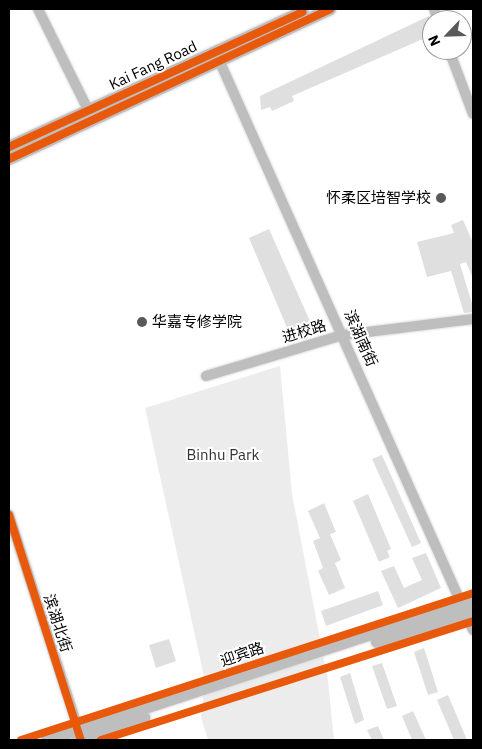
<!DOCTYPE html>
<html>
<head>
<meta charset="utf-8">
<style>
	body { margin:0 }
	#map { position:relative; width:482px; height:749px; overflow:hidden; background:#fff; font-family:"IBM Plex Sans","Noto Sans SC",sans-serif }
	div>[style] { position:absolute }
	[style*='--x'] { left:calc(var(--x)*1px); top:calc(var(--y)*1px); width:calc(var(--w)*1px); rotate:calc(var(--a)*1deg) }
	.green>* { inset:0; background:#ececec }
	.building>* { inset:0; background:#dfdfdf }
	.roads { filter:drop-shadow(0 0 1px #dbdbdb) drop-shadow(0 0 1px #dbdbdb) }
	.minor>* { height:10px; margin:-5px; padding:0 5px; transform-origin:5px; border-radius:5px; background:#bebebe }
	.major>* { height:12px; margin:-6px; padding:0 6px; transform-origin:6px; border-radius:6px; background:#bebebe }
	.cycleway>* { height:8px; margin:-4px; padding:0 4px; transform-origin:4px; border-radius:4px; background:#e8590c }
	.dots>* { width:14px; height:14px; translate:-50% -50%; box-sizing:border-box; border:2px solid #fff; border-radius:50% }
	span { translate:-50% -50%; white-space:nowrap; text-align:center; line-height:1.15; -webkit-text-stroke:4px #fff; paint-order:stroke }
	.street-label { font-size:15px; color:#000 }
	.poi-label { font-size:15px; color:#000 }
	.right { translate:-100% -50%; text-align:right }
	.left { translate:0 -50%; text-align:left }
	.park-label { font-size:15px; color:#333 }
	.frame { position:absolute; inset:0; border:10px solid #000; pointer-events:none }
	.north { position:absolute; left:422px; top:10px; width:50px; height:50px; box-sizing:border-box; background:#fff; border:1px solid #999; border-radius:50%; rotate:246deg; font-size:14px; font-weight:700; line-height:20px; text-align:center; color:#000 }
	.north::after { content:''; display:block; margin:auto; width:18px; height:22px; background:#595959; clip-path:polygon(50% 0,100% 100%,50% 72%,0 100%) }
</style>
</head>
<body>
<div id="map">
	<div class="green">
		<i style="clip-path:polygon(280px 366px,292px 494px,328px 680px,334px 740px,208px 740px,201px 717px,205px 681px,145px 408px)"></i>
	</div>
	<div class="building">
		<i style="clip-path:polygon(429px 16px,432px 35px,292px 96px,294px 101px,272px 111px,270px 107px,261px 110px,260px 96px)"></i>
		<i style="clip-path:polygon(463px 220px,473px 243px,473px 279px,466px 262px,460px 264px,473px 307px,473px 312px,464px 313px,451px 271px,427px 277px,417px 242px,454px 233px,451px 225px)"></i>
		<i style="clip-path:polygon(269px 229px,313px 328px,291px 337px,249px 238px)"></i>
		<i style="clip-path:polygon(382px 455px,421px 543px,412px 547px,372px 459px)"></i>
		<i style="clip-path:polygon(368px 494px,391px 549px,387px 551px,390px 557px,379px 562px,353px 501px)"></i>
		<i style="clip-path:polygon(324px 503px,336px 532px,330px 534px,341px 560px,335px 563px,345px 588px,329px 595px,318px 571px,323px 568px,313px 541px,320px 538px,308px 511px)"></i>
		<i style="clip-path:polygon(426px 553px,441px 588px,398px 608px,381px 571px,394px 566px,404px 588px,422px 580px,412px 558px)"></i>
		<i style="clip-path:polygon(378px 591px,383px 605px,326px 626px,321px 611px)"></i>
		<i style="clip-path:polygon(169px 639px,176px 661px,156px 668px,149px 645px)"></i>
		<i style="clip-path:polygon(424px 648px,438px 692px,428px 695px,414px 652px)"></i>
		<i style="clip-path:polygon(382px 663px,397px 706px,387px 709px,372px 666px)"></i>
		<i style="clip-path:polygon(350px 673px,364px 720px,355px 724px,340px 677px)"></i>
		<i style="clip-path:polygon(448px 695px,467px 740px,454px 740px,437px 700px)"></i>
		<i style="clip-path:polygon(413px 711px,426px 740px,412px 740px,402px 716px)"></i>
		<i style="clip-path:polygon(378px 726px,384px 740px,372px 740px,367px 730px)"></i>
	</div>
	<div class="roads">
		<div class="minor">
			<i style="--x:38;--y:9;--w:119;--a:63.6"></i>
			<i style="--x:434;--y:9;--w:12;--a:70"></i>
			<i style="--x:449;--y:50;--w:68;--a:69.4"></i>
			<i style="--x:219;--y:60;--w:624;--a:65.98"></i>
			<i style="--x:206;--y:376;--w:143;--a:-16.7"></i>
			<i style="--x:343;--y:335;--w:131;--a:-7"></i>
			<i style="--x:9;--y:515;--w:231;--a:72.1"></i>
		</div>
		<div class="major">
			<i style="--x:9;--y:147;--w:323;--a:-24.7"></i>
			<i style="--x:9;--y:159;--w:354;--a:-25"></i>
			<i style="--x:377;--y:642;--w:100;--a:-16.8"></i>
			<i style="--x:47;--y:740;--w:448;--a:-18.1"></i>
			<i style="--x:78;--y:740;--w:70;--a:-18.4"></i>
		</div>
	</div>
	<div class="cycleway">
		<i style="--x:9;--y:147;--w:323;--a:-24.7"></i>
		<i style="--x:9;--y:159;--w:354;--a:-25"></i>
		<i style="--x:9;--y:515;--w:236;--a:72.3"></i>
		<i style="--x:21;--y:740;--w:475;--a:-18"></i>
		<i style="--x:101;--y:740;--w:391;--a:-17.7"></i>
	</div>
	<div class="dots">
		<i style="left:441px;top:198px;background:#595959"></i>
		<i style="left:142px;top:322px;background:#595959"></i>
	</div>
	<div class="street-label">
		<span style="left:153px;top:65px;rotate:-25deg">Kai Fang Road</span>
		<span style="left:304px;top:331px;rotate:-17deg">进校路</span>
		<span style="left:361px;top:338px;rotate:66deg">滨湖南街</span>
		<span style="left:58px;top:623px;rotate:72deg">滨湖北街</span>
		<span style="left:242px;top:654px;rotate:-19deg">迎宾路</span>
	</div>
	<div class="poi-label">
		<span class="right" style="left:431px;top:198px">怀柔区培智学校</span>
		<span class="left" style="left:152px;top:322px">华嘉专修学院</span>
	</div>
	<div class="park-label">
		<span style="left:223px;top:455px">Binhu Park</span>
	</div>
	<div class="frame"></div>
	<div class="north">N</div>
</div>
</body>
</html>
